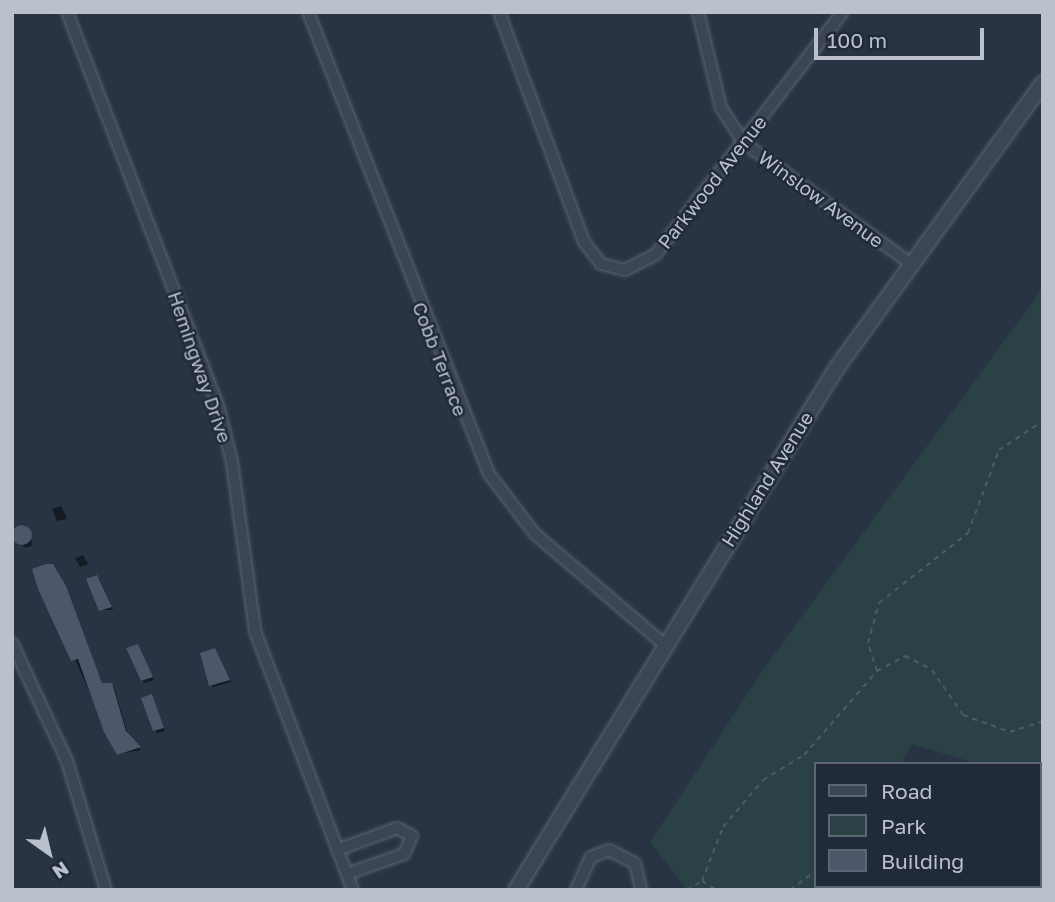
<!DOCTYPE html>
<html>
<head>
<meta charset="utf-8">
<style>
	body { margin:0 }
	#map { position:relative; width:1055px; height:902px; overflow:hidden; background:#283344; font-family:"Golos Text",sans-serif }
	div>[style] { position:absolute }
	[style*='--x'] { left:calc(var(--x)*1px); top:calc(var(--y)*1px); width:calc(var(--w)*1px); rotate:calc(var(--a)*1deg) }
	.green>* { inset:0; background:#2a4145 }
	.shadow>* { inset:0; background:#0007 }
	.building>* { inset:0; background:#4c576a }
	.round { border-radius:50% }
	.path>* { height:2px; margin-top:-1px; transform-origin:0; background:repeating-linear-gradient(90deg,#485e61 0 5px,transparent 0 10px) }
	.roads { filter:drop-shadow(0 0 2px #5b6371) drop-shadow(0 0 2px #5b6371) }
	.service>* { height:5px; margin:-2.5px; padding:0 2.5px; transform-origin:2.5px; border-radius:2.5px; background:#3c4554 }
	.minor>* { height:10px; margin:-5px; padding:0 5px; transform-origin:5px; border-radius:5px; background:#3c4554 }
	.tertiary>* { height:14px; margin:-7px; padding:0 7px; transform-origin:7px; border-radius:7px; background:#3c4554 }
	span { translate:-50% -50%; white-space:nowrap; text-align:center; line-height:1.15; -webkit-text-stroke:5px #212a39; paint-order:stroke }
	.street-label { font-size:19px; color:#bac1cd }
	.frame { position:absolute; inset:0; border:14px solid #bac1cd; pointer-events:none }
	.legend { position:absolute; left:814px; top:762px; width:228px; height:126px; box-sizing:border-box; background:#212a39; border:2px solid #5e6674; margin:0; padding:9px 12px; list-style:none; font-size:21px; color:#bac1cd }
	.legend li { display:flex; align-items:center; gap:14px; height:35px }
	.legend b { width:35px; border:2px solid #5e6674 }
	.north { position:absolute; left:14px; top:818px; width:70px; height:70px; -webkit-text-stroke:5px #212a39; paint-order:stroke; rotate:146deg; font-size:19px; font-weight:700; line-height:28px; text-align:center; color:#bac1cd }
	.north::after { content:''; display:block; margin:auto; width:24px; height:32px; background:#bac1cd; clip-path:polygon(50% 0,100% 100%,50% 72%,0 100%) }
	.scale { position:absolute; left:814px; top:28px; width:170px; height:32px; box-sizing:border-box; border:4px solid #bac1cd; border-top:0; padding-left:9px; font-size:21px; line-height:24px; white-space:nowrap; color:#bac1cd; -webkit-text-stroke:5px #212a39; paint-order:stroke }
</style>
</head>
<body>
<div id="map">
	<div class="green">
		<i style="clip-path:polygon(1043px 288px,1043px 890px,954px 890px,1039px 886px,1039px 764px,978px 764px,912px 744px,901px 764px,815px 764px,816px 890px,687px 890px,650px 842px,767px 664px)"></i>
	</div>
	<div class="shadow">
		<i style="clip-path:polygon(61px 506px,67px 519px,57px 521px,52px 509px)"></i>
		<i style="clip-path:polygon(25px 524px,33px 545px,25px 548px,12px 530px)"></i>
		<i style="clip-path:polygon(83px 555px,88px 564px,80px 567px,75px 558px)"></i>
		<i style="clip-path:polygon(55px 569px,103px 685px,114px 687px,128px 735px,141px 750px,118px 754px,34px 570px)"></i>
		<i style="clip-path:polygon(97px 577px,100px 580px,113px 610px,100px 610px)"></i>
		<i style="clip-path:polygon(138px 646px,154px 680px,145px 683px,142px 680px)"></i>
		<i style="clip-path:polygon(215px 650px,231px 682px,213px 687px,211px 685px)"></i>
		<i style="clip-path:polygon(152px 696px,165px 731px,157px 733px,155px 730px)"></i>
	</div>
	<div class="building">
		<i class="round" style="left:12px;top:525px;width:20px;height:20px"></i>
		<i style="clip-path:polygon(46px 564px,53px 564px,66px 586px,102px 683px,112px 683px,126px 731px,141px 747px,117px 755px,104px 732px,78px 659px,71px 661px,38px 589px,32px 569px)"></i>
		<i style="clip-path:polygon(97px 575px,112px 607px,99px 611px,86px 579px)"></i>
		<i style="clip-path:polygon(138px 644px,153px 677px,141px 681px,126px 648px)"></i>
		<i style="clip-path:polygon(215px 648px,230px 680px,209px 686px,200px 653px)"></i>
		<i style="clip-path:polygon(152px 694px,164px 728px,153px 731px,141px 698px)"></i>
	</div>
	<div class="path">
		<i style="--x:1043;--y:362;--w:3;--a:90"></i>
		<i style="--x:877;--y:671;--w:29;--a:-108"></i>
		<i style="--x:868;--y:643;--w:41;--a:-74.6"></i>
		<i style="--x:879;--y:603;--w:113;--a:-38.2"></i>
		<i style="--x:968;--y:533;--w:89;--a:-69.5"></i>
		<i style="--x:999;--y:450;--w:53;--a:-33.4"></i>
		<i style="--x:1039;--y:787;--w:4;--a:-27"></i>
		<i style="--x:702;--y:881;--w:58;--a:-68.7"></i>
		<i style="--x:723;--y:827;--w:62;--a:-49.6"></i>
		<i style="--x:763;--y:780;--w:48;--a:-31.4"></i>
		<i style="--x:804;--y:755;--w:111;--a:-49"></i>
		<i style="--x:877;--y:671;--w:32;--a:-28"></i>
		<i style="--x:905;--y:656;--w:30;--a:27"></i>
		<i style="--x:932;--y:670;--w:55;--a:55.4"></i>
		<i style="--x:963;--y:715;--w:50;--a:19.9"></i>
		<i style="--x:1010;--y:732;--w:35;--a:-18"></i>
		<i style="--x:687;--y:890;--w:17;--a:-31"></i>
		<i style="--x:702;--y:881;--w:17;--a:31"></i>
		<i style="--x:790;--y:890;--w:31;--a:-37"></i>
	</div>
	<div class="roads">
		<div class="service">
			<i style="--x:900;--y:890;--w:4;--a:-90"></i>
		</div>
		<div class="minor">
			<i style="--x:67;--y:12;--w:421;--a:69"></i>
			<i style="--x:218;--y:405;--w:59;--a:76.2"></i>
			<i style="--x:232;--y:462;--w:171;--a:82.2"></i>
			<i style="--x:255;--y:631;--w:277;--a:69.3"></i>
			<i style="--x:308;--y:12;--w:496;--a:68.6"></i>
			<i style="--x:489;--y:474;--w:76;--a:52.5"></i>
			<i style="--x:535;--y:534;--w:170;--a:40.5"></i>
			<i style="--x:499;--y:12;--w:245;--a:69.7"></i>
			<i style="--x:584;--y:242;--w:28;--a:52"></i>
			<i style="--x:601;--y:264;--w:25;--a:14"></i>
			<i style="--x:625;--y:270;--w:34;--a:-27"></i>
			<i style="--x:655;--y:255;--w:307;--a:-52.3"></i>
			<i style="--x:698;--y:12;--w:99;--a:76.5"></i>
			<i style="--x:721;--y:108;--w:42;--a:56.7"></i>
			<i style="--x:744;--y:143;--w:206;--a:35.9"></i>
			<i style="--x:12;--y:643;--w:130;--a:65"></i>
			<i style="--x:67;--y:761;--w:135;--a:73.2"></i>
			<i style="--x:337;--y:850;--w:64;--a:-20.1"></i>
			<i style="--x:397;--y:828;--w:17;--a:28"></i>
			<i style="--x:412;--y:836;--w:20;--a:114"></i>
			<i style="--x:404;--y:854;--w:60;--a:160.7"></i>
			<i style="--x:576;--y:890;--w:36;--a:-66"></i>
			<i style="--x:591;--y:857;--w:19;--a:-21"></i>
			<i style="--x:609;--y:850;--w:29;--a:27"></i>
			<i style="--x:635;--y:863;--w:28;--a:77"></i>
		</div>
		<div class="tertiary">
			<i style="--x:516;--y:890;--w:611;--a:-58.44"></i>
			<i style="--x:836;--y:369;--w:353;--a:-54.1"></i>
		</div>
	</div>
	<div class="street-label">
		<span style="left:712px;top:182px;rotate:-52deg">Parkwood Avenue</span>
		<span style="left:821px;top:199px;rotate:36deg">Winslow Avenue</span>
		<span style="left:440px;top:359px;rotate:69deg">Cobb Terrace</span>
		<span style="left:200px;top:367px;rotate:71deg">Hemingway Drive</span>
		<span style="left:767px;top:479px;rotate:-58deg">Highland Avenue</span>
	</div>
	<div class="frame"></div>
	<ul class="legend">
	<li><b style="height:9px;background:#3c4554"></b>Road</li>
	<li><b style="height:19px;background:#2a4145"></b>Park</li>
	<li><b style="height:19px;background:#4c576a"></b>Building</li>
	</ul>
	<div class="north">N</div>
	<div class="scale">100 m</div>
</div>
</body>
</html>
